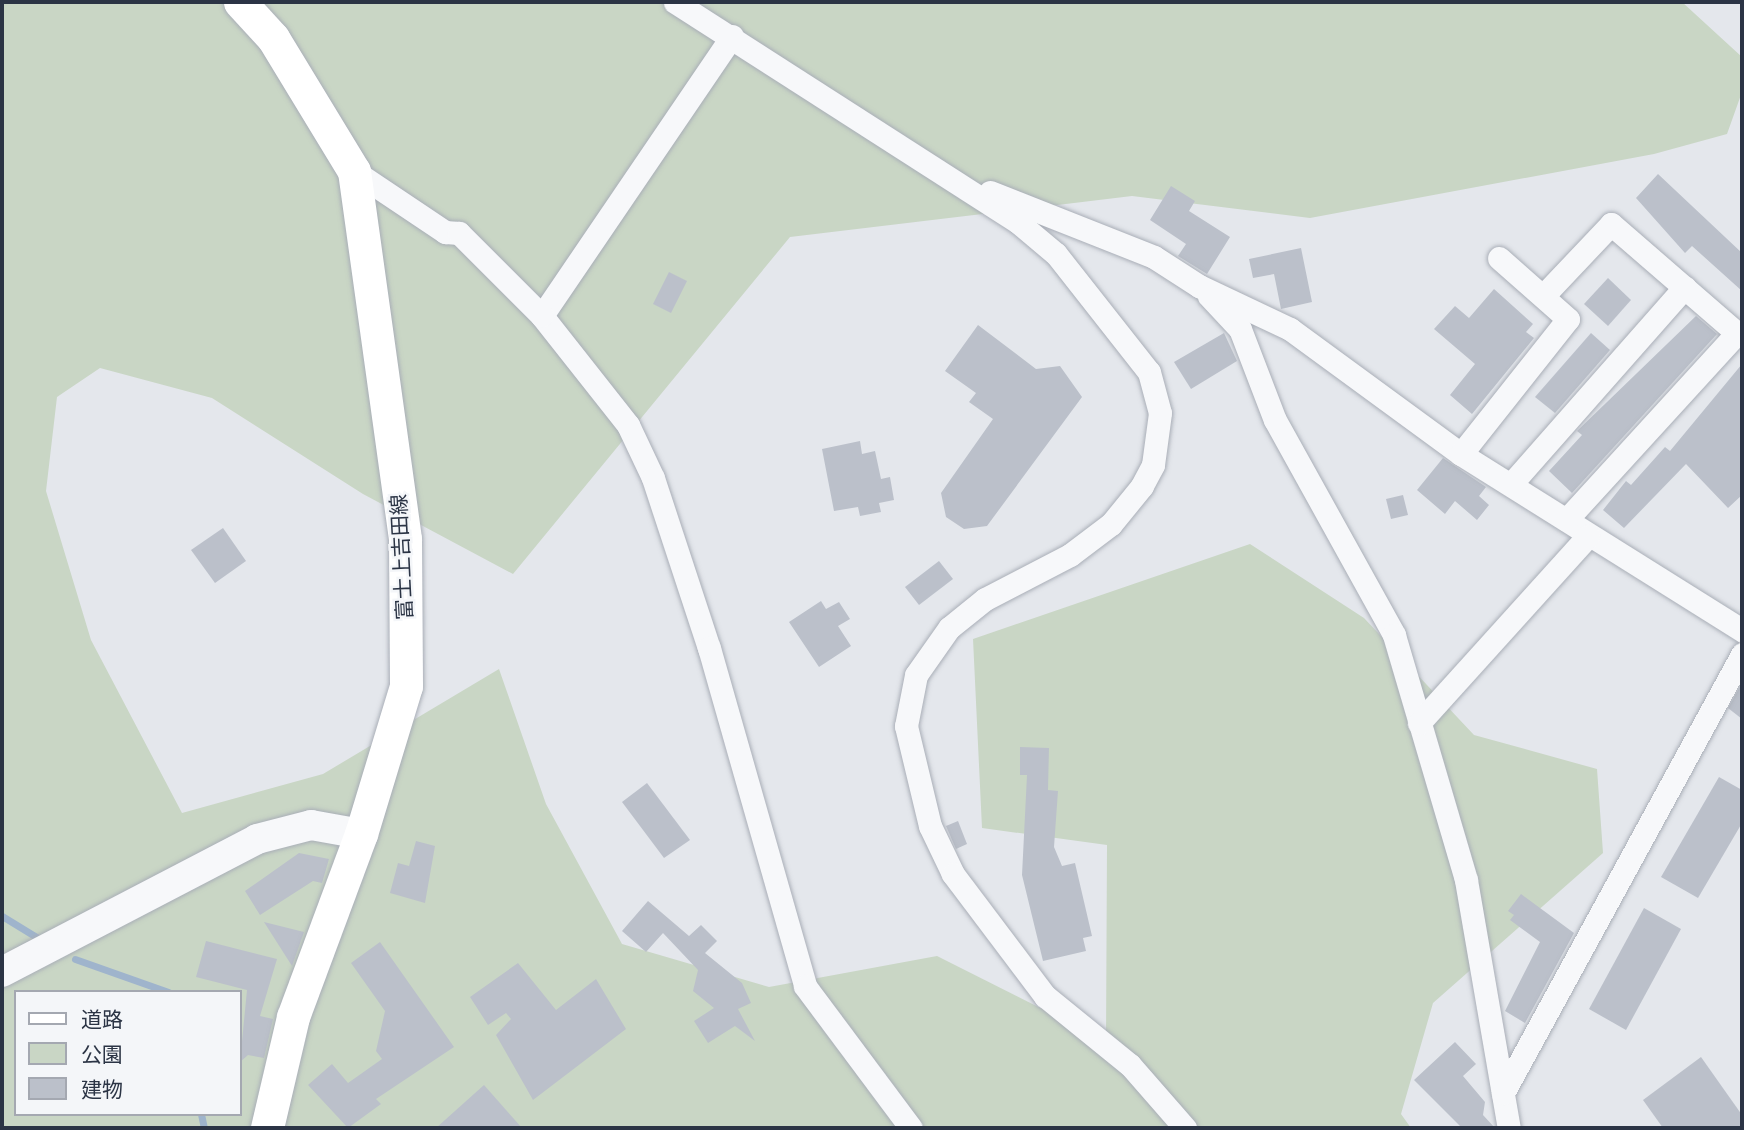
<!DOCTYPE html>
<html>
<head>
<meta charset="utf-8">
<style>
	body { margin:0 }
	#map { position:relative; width:1744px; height:1130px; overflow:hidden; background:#e4e7ec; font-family:"Source Sans 3","Noto Sans JP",sans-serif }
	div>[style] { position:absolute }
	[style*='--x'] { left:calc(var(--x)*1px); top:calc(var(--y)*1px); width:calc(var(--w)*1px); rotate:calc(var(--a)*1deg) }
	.green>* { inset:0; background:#c9d6c5 }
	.stream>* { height:7px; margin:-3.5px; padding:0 3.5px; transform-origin:3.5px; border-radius:3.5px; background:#9fb4cc }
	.building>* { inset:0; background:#bbc0ca }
	.roads { filter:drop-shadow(0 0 2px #a9aeb7) drop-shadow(0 0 2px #a9aeb7) }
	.minor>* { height:23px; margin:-11.5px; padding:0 11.5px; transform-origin:11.5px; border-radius:11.5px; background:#f7f8fa }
	.tertiary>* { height:30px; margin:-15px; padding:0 15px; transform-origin:15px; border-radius:15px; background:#f7f8fa }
	.secondary>* { height:33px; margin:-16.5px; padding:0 16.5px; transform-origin:16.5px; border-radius:16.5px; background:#fff }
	span { translate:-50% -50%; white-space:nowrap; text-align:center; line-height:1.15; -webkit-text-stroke:5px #f4f6f9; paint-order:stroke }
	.street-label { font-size:21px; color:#2b3445 }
	.frame { position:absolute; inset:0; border:4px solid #2b3445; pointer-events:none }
	.legend { position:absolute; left:14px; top:990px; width:228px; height:126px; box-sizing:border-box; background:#f4f6f9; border:2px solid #a4a8b1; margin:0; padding:9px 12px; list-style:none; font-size:21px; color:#2b3445 }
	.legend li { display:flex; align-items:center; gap:14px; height:35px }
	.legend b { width:35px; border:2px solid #a4a8b1 }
</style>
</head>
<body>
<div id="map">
	<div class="green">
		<i style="clip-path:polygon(evenodd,2px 2px,1682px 2px,1742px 57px,1742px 92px,1727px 134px,1654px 154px,1310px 218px,1132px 196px,790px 237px,513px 574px,363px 494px,212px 398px,100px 368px,57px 397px,46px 491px,91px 640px,182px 813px,323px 774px,499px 669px,546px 804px,622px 944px,769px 987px,937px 956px,1106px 1041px,1107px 845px,982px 828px,973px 639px,1250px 544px,1364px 618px,1474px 735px,1597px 769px,1603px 853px,1433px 1003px,1401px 1114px,1411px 1128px,2px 1128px,2px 2px,16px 992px,240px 992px,240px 1114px,16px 1114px,16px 992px)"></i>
	</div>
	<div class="stream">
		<i style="--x:2;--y:916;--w:46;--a:31.6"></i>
		<i style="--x:75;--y:959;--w:99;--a:19.5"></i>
		<i style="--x:201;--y:1114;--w:14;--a:78"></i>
	</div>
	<div class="building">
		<i style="clip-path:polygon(1658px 174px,1742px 253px,1742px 291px,1692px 246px,1685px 253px,1636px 198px)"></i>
		<i style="clip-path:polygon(1171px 186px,1195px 201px,1189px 211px,1230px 237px,1207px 274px,1178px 256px,1186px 244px,1150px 220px)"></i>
		<i style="clip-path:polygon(1301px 248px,1312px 302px,1281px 309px,1274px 274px,1253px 278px,1249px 259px)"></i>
		<i style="clip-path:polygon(669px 272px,687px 281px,671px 313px,653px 304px)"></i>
		<i style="clip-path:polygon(1608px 278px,1631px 300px,1608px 326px,1584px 304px)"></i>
		<i style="clip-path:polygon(1494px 289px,1533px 324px,1526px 332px,1534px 338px,1472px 414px,1450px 395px,1475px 364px,1434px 329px,1455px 306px,1469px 318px)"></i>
		<i style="clip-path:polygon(1696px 316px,1717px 334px,1572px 493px,1549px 471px,1582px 435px,1577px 431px)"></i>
		<i style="clip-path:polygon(978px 325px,1036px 369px,1060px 366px,1082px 397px,987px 526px,964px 529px,946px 517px,941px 493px,993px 419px,969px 402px,976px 393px,945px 371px)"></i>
		<i style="clip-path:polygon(1224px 333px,1237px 361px,1191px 389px,1174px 362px)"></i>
		<i style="clip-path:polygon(1591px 333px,1610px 350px,1555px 413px,1535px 397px)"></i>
		<i style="clip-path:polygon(1742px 364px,1742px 495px,1728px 508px,1686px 464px,1624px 528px,1603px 510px,1626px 481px,1631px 485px,1665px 447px,1670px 451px)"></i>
		<i style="clip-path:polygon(860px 441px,862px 454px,875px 451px,881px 479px,890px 477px,894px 500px,879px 503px,881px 512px,860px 516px,858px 507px,834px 511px,822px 449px)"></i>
		<i style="clip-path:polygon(1443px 458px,1486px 487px,1479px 496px,1489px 505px,1477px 520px,1455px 501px,1445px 514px,1417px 490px)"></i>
		<i style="clip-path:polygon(1403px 495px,1408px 515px,1391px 519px,1386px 499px)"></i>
		<i style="clip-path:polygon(223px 528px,246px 561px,215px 583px,191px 550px)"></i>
		<i style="clip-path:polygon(939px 561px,953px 579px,919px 605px,905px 587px)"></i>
		<i style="clip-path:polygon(821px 601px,826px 609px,839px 602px,850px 619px,838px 626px,851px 646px,819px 667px,789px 622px)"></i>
		<i style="clip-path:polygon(1742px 683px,1742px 719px,1728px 708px)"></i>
		<i style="clip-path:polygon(1020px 747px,1049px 748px,1048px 790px,1058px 791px,1054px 847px,1062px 866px,1075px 863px,1092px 936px,1083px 938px,1086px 951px,1043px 961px,1022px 875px,1027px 775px,1020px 775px)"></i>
		<i style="clip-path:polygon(1719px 777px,1742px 790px,1742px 823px,1698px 898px,1661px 877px)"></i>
		<i style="clip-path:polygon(647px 783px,690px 840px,664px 858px,622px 802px)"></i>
		<i style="clip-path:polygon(958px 821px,967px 844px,956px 849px,946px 826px)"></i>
		<i style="clip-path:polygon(416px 841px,435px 846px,425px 903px,390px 893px,398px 863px,409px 866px)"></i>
		<i style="clip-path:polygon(299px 853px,329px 859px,322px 883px,313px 881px,260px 915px,245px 891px)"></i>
		<i style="clip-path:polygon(1521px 894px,1574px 933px,1525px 1023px,1505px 1011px,1540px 942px,1510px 920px,1514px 915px,1508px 911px)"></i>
		<i style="clip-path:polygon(648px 901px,689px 936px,701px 925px,717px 941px,705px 953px,742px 983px,751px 1003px,738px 1009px,755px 1041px,735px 1026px,708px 1043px,694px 1021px,714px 1008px,693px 991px,698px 970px,663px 933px,646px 952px,622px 931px)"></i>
		<i style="clip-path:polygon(1644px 908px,1681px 929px,1626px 1030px,1589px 1009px)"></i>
		<i style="clip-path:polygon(264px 922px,304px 932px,292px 966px)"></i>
		<i style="clip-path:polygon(206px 941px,277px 959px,260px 1016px,273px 1019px,264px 1058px,248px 1055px,240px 1062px,247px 990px,196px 977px)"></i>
		<i style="clip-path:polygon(380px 942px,454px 1047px,376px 1099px,381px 1104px,348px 1128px,308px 1085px,332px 1064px,348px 1083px,382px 1059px,376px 1051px,385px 1011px,351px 963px)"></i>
		<i style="clip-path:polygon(518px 963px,556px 1010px,596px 979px,626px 1029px,533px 1100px,496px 1035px,511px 1019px,506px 1013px,488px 1025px,470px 997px)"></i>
		<i style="clip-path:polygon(1455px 1042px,1476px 1064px,1463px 1076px,1485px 1102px,1483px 1115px,1495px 1128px,1462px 1128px,1414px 1080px)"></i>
		<i style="clip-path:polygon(1701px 1057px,1742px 1115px,1742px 1128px,1663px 1128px,1643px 1100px)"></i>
		<i style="clip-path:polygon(484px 1085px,522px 1128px,436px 1128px)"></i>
	</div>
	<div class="roads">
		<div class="minor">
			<i style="--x:675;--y:2;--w:409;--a:32.7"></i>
			<i style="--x:1019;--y:223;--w:48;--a:40"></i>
			<i style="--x:1056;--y:254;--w:150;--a:51.8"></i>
			<i style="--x:1149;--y:372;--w:42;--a:75"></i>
			<i style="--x:1160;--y:413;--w:52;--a:97.7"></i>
			<i style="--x:1153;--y:465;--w:24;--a:118"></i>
			<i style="--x:1142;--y:486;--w:49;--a:129.2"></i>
			<i style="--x:1111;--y:524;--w:51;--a:142.9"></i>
			<i style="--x:1070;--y:555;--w:96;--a:152.6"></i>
			<i style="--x:985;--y:599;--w:46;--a:141.1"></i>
			<i style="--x:949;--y:628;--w:57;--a:125.1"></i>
			<i style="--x:916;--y:675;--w:52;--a:101.1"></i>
			<i style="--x:906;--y:726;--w:103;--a:76.5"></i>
			<i style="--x:930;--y:826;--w:53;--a:64.4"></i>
			<i style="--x:953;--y:874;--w:153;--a:53"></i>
			<i style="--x:1045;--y:996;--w:109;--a:39.1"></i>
			<i style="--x:1130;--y:1065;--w:84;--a:48.9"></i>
			<i style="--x:732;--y:36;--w:338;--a:124.2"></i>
			<i style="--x:542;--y:316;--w:139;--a:51.7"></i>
			<i style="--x:628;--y:425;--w:59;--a:64.7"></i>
			<i style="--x:653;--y:478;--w:179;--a:71.8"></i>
			<i style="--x:709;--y:648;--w:351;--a:74.1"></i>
			<i style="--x:805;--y:986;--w:177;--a:53.3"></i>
			<i style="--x:354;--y:171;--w:110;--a:33.8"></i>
			<i style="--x:445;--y:232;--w:14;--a:4"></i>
			<i style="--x:459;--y:233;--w:117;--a:45"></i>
			<i style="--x:990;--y:192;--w:176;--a:21.6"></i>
			<i style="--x:1154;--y:257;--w:54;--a:32.8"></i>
			<i style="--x:1199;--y:286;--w:101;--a:25.3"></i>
			<i style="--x:1290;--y:329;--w:212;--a:36.2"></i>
			<i style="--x:1461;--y:454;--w:332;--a:32.1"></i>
			<i style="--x:1209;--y:296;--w:45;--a:46.8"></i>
			<i style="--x:1240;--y:329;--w:97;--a:69"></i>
			<i style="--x:1275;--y:420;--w:246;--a:61"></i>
			<i style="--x:1394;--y:635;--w:255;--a:73.6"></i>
			<i style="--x:1466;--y:880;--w:252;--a:80.2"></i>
			<i style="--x:1543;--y:296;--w:99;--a:-46.6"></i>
			<i style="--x:1611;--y:224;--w:167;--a:40.9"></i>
			<i style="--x:1737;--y:333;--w:253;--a:132.4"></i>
			<i style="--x:1461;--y:454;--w:172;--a:-51.6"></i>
			<i style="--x:1568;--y:319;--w:92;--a:-138.5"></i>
			<i style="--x:1512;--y:483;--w:261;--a:-48.6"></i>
			<i style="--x:1419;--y:723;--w:252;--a:-47.9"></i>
			<i style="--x:1503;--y:1093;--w:500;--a:-61.4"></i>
		</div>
		<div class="tertiary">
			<i style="--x:2;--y:972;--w:288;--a:-27.5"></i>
			<i style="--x:257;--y:839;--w:56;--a:-14.5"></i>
			<i style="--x:311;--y:825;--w:51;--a:10.2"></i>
		</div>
		<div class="secondary">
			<i style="--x:240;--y:2;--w:49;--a:47.5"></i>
			<i style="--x:273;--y:38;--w:156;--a:58.7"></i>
			<i style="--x:354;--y:171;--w:372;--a:82.1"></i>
			<i style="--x:405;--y:539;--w:147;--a:89.6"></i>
			<i style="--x:406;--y:686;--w:155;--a:106.9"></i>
			<i style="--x:361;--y:834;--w:195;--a:110.4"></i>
			<i style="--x:293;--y:1017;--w:114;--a:103.2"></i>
		</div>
	</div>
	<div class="street-label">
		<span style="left:402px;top:557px;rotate:-93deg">富士上吉田線</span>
	</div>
	<div class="frame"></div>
	<ul class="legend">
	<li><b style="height:9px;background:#fff"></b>道路</li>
	<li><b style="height:19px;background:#c9d6c5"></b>公園</li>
	<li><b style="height:19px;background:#bbc0ca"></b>建物</li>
	</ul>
</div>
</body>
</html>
